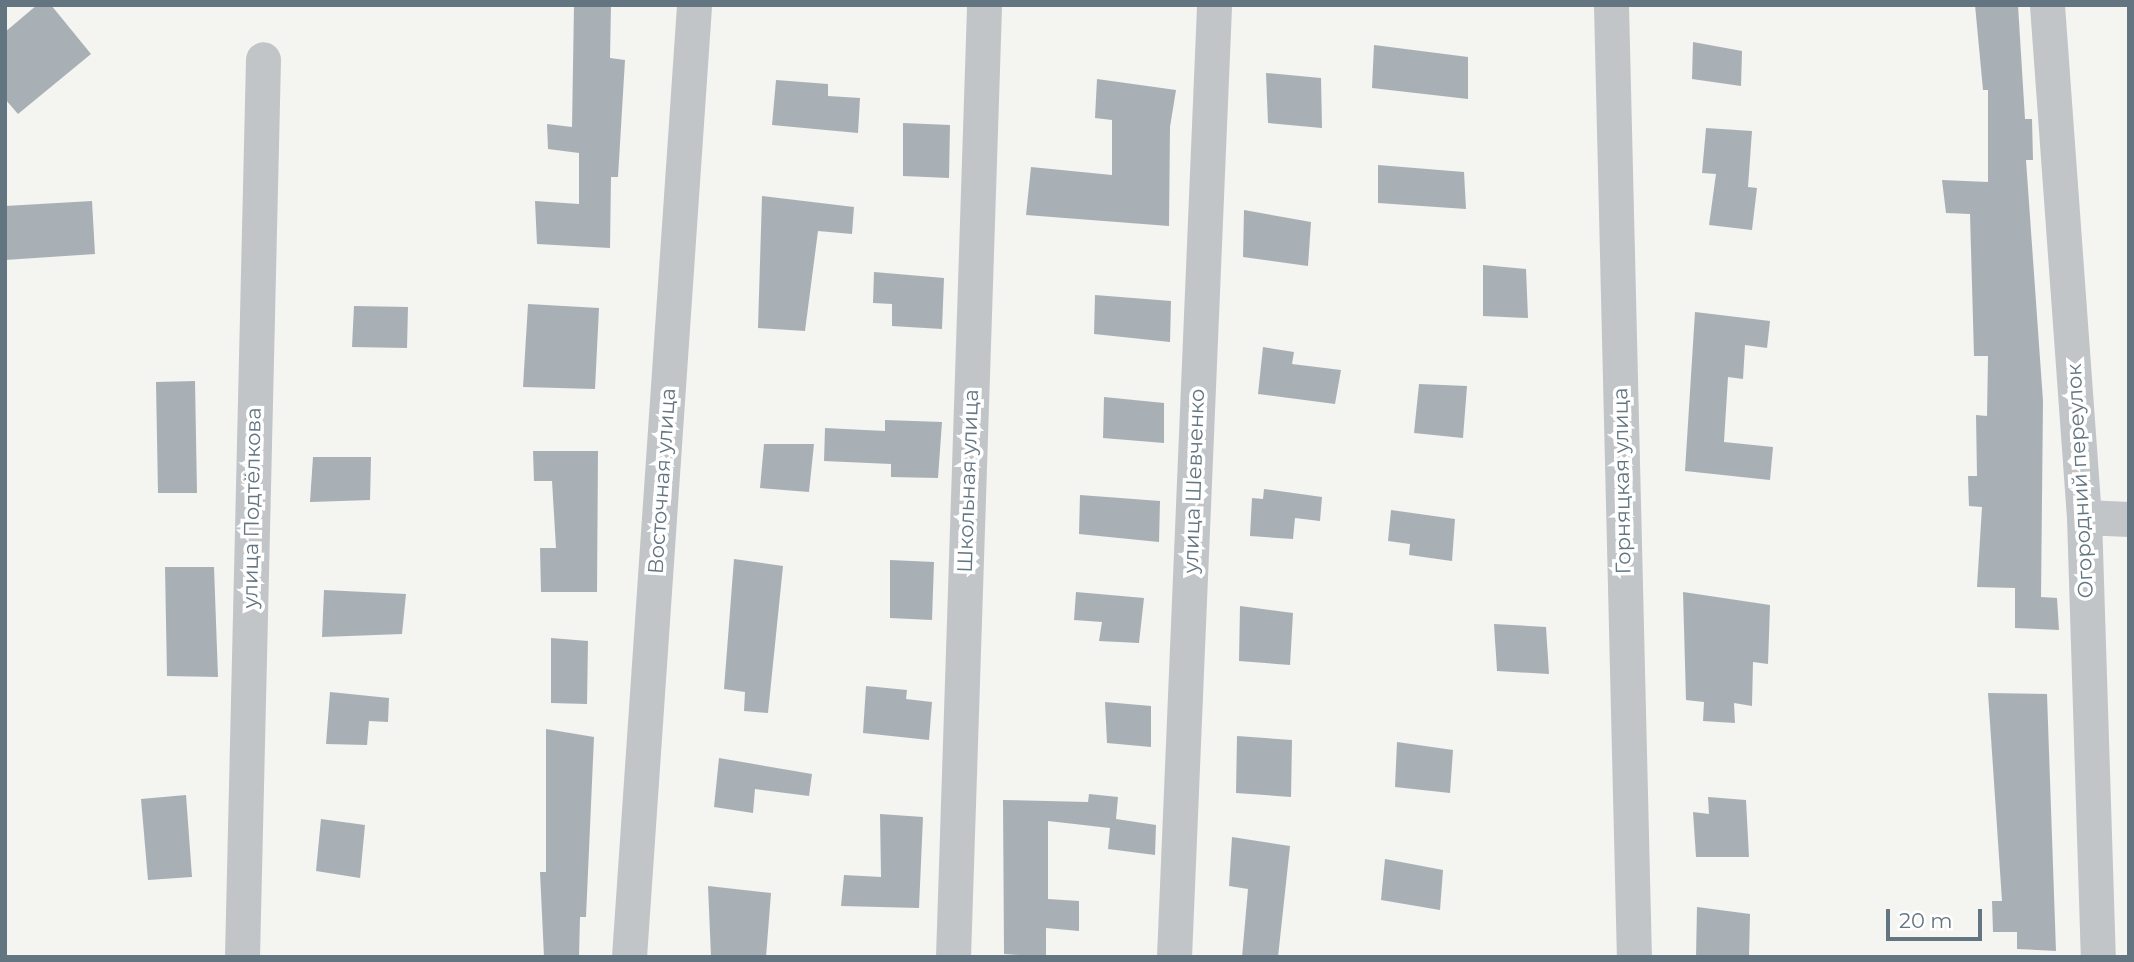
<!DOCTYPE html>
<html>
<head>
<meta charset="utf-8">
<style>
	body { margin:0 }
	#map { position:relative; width:2134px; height:962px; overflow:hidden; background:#f4f4f0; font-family:Montserrat,sans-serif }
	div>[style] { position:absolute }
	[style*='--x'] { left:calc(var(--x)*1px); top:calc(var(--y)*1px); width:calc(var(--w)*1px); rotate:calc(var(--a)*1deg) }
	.building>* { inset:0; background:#a9b0b5 }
	.minor>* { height:35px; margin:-17.5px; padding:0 17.5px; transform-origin:17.5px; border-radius:17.5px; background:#c1c5c8 }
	span { translate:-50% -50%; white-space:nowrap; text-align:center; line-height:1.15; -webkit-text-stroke:7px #fff; paint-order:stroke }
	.street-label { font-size:21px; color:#637581 }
	.frame { position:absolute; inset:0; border:7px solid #637581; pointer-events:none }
	.scale { position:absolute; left:1886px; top:909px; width:96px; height:32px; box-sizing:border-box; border:4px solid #637581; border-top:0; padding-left:9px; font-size:21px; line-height:24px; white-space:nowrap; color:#637581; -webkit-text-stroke:5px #fff; paint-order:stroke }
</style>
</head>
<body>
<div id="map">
	<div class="building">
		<i style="clip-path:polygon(37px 5px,51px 5px,91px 54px,18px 114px,5px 99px,5px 32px)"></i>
		<i style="clip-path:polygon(574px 5px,611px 5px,610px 58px,625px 60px,618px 177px,611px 177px,610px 248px,537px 244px,535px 201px,579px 204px,579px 153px,548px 149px,547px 124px,572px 127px)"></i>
		<i style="clip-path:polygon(1975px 5px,2018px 5px,2025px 119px,2032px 119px,2033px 160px,2026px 160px,2043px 401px,2041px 597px,2057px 598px,2059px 630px,2015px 628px,2015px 588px,1977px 587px,1982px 507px,1969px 506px,1968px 476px,1977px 476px,1976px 415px,1987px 416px,1988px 356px,1974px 356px,1970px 214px,1946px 213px,1942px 180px,1988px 182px,1988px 90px,1983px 90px)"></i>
		<i style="clip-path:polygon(1693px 42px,1742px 51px,1741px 86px,1692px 79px)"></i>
		<i style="clip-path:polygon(1374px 45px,1468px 57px,1468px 99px,1372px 88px)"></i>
		<i style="clip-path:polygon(1266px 73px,1321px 78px,1322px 128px,1268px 123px)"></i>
		<i style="clip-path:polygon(1097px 79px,1176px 90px,1170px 127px,1169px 226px,1026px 215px,1031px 167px,1112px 175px,1112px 120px,1095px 118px)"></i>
		<i style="clip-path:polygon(776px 80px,828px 84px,828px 96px,860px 98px,858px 133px,772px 125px)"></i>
		<i style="clip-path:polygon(903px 123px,950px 125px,949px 178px,903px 176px)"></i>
		<i style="clip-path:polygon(1706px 128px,1752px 131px,1748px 187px,1757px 188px,1752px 230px,1709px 225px,1716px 174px,1702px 173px)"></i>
		<i style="clip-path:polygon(1378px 165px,1464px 172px,1466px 209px,1378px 203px)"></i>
		<i style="clip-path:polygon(762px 196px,854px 207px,852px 234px,818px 231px,805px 331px,758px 328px)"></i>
		<i style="clip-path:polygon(92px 201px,95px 254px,5px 260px,5px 206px)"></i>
		<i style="clip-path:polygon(1244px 210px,1311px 222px,1308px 266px,1243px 257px)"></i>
		<i style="clip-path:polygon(1483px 265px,1526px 269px,1528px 318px,1483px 316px)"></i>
		<i style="clip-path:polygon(874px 272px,944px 278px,942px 329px,892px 326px,892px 304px,873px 303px)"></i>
		<i style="clip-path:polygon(1095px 295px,1171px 301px,1170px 342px,1094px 334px)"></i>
		<i style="clip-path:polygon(528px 304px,599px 308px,595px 389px,523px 387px)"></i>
		<i style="clip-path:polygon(354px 306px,408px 307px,407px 348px,352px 347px)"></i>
		<i style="clip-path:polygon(1695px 312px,1770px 321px,1767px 348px,1745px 345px,1743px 379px,1728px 377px,1724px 442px,1773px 447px,1770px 480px,1685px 471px)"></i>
		<i style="clip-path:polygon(1263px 347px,1294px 352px,1292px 364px,1341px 370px,1335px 404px,1258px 394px)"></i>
		<i style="clip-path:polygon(195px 381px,197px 493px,158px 493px,156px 382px)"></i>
		<i style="clip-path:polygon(1419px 384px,1467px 386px,1463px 438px,1414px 433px)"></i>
		<i style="clip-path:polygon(1104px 397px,1164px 403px,1164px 443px,1103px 438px)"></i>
		<i style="clip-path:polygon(885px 420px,942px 422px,938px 478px,891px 477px,891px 464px,824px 461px,825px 428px,885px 431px)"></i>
		<i style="clip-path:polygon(764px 444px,814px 444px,809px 492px,760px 488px)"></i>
		<i style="clip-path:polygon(533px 451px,598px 451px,597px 592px,541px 592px,540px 548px,556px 548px,552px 481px,534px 481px)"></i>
		<i style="clip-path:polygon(313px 457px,371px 457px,370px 500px,310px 502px)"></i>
		<i style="clip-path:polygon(1264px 489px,1322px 497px,1320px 521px,1295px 518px,1293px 539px,1250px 536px,1252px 498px,1263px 499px)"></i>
		<i style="clip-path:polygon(1080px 495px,1160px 501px,1159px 542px,1079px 534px)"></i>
		<i style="clip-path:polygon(1391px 510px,1455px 519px,1452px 561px,1409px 555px,1410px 544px,1388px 541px)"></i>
		<i style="clip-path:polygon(734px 559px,783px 566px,768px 713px,744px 711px,745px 692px,724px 689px)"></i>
		<i style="clip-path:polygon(890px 560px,934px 562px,932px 620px,890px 618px)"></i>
		<i style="clip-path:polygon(165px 567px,214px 567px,218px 677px,167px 676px)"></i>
		<i style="clip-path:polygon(324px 590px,406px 594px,402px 634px,322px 637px)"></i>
		<i style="clip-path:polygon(1076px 592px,1144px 598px,1139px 643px,1099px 641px,1102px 622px,1074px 620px)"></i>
		<i style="clip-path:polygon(1683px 592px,1770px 605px,1768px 664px,1753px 662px,1752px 706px,1734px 703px,1735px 723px,1703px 721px,1704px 702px,1686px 700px)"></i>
		<i style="clip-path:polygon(1240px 606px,1293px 613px,1290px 665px,1239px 661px)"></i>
		<i style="clip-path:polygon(1494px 624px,1546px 627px,1549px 674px,1497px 671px)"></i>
		<i style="clip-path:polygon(551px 638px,588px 641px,587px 704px,551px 703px)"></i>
		<i style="clip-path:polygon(866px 686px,907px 690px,906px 699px,932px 702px,929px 740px,863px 733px)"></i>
		<i style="clip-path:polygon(330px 692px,389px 698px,388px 722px,369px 721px,367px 745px,326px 744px)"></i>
		<i style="clip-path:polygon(1988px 693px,2047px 694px,2056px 951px,2017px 949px,2017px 932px,1993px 932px,1992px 901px,2002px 901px)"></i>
		<i style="clip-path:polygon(1105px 702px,1151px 706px,1151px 747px,1107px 743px)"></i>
		<i style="clip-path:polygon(546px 729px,594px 737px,586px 917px,580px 917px,579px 957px,544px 957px,540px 872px,546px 872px)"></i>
		<i style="clip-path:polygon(1237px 736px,1292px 740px,1291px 797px,1236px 793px)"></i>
		<i style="clip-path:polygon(1397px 742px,1453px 750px,1450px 793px,1395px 787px)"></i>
		<i style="clip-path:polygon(719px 758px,812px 774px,809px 796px,755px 789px,753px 813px,714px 807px)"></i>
		<i style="clip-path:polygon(1089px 794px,1118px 797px,1116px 819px,1156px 825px,1155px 855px,1108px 849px,1110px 828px,1048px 821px,1048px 899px,1079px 901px,1079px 931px,1046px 928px,1046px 957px,1004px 954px,1003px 800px,1088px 802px)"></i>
		<i style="clip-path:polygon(186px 795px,192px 877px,148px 880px,141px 799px)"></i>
		<i style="clip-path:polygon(1708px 797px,1746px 800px,1749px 857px,1696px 857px,1693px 812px,1709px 814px)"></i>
		<i style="clip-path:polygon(880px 814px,923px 817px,919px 908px,841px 906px,844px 875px,881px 877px)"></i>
		<i style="clip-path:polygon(321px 819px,365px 825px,360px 878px,316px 871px)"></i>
		<i style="clip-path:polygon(1232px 837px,1290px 846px,1278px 957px,1242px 957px,1248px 889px,1229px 886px)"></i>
		<i style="clip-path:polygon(1385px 859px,1443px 870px,1440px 910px,1381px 900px)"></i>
		<i style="clip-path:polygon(708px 886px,771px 893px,766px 957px,711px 957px)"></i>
		<i style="clip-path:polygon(1697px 907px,1750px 914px,1749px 957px,1696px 957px)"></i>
	</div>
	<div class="minor">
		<i style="--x:1611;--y:5;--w:952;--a:88.62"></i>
		<i style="--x:2047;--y:5;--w:513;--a:85.87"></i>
		<i style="--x:2084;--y:517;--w:440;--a:88.2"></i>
		<i style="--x:2084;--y:517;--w:45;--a:2.5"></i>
		<i style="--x:242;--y:957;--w:898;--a:-88.66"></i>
		<i style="--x:629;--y:957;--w:954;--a:-86.09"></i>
		<i style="--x:953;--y:957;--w:953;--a:-88.13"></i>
		<i style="--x:1174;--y:957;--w:953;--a:-87.59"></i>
	</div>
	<div class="street-label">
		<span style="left:662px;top:481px;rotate:-86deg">Восточная улица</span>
		<span style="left:968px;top:481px;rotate:-88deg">Школьная улица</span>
		<span style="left:1194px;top:481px;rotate:-88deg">улица Шевченко</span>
		<span style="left:1622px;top:481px;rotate:-91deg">Горняцкая улица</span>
		<span style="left:2080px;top:481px;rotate:-93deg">Огородний переулок</span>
		<span style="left:252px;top:508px;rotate:-89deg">улица Подтёлкова</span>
	</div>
	<div class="frame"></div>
	<div class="scale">20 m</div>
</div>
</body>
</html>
